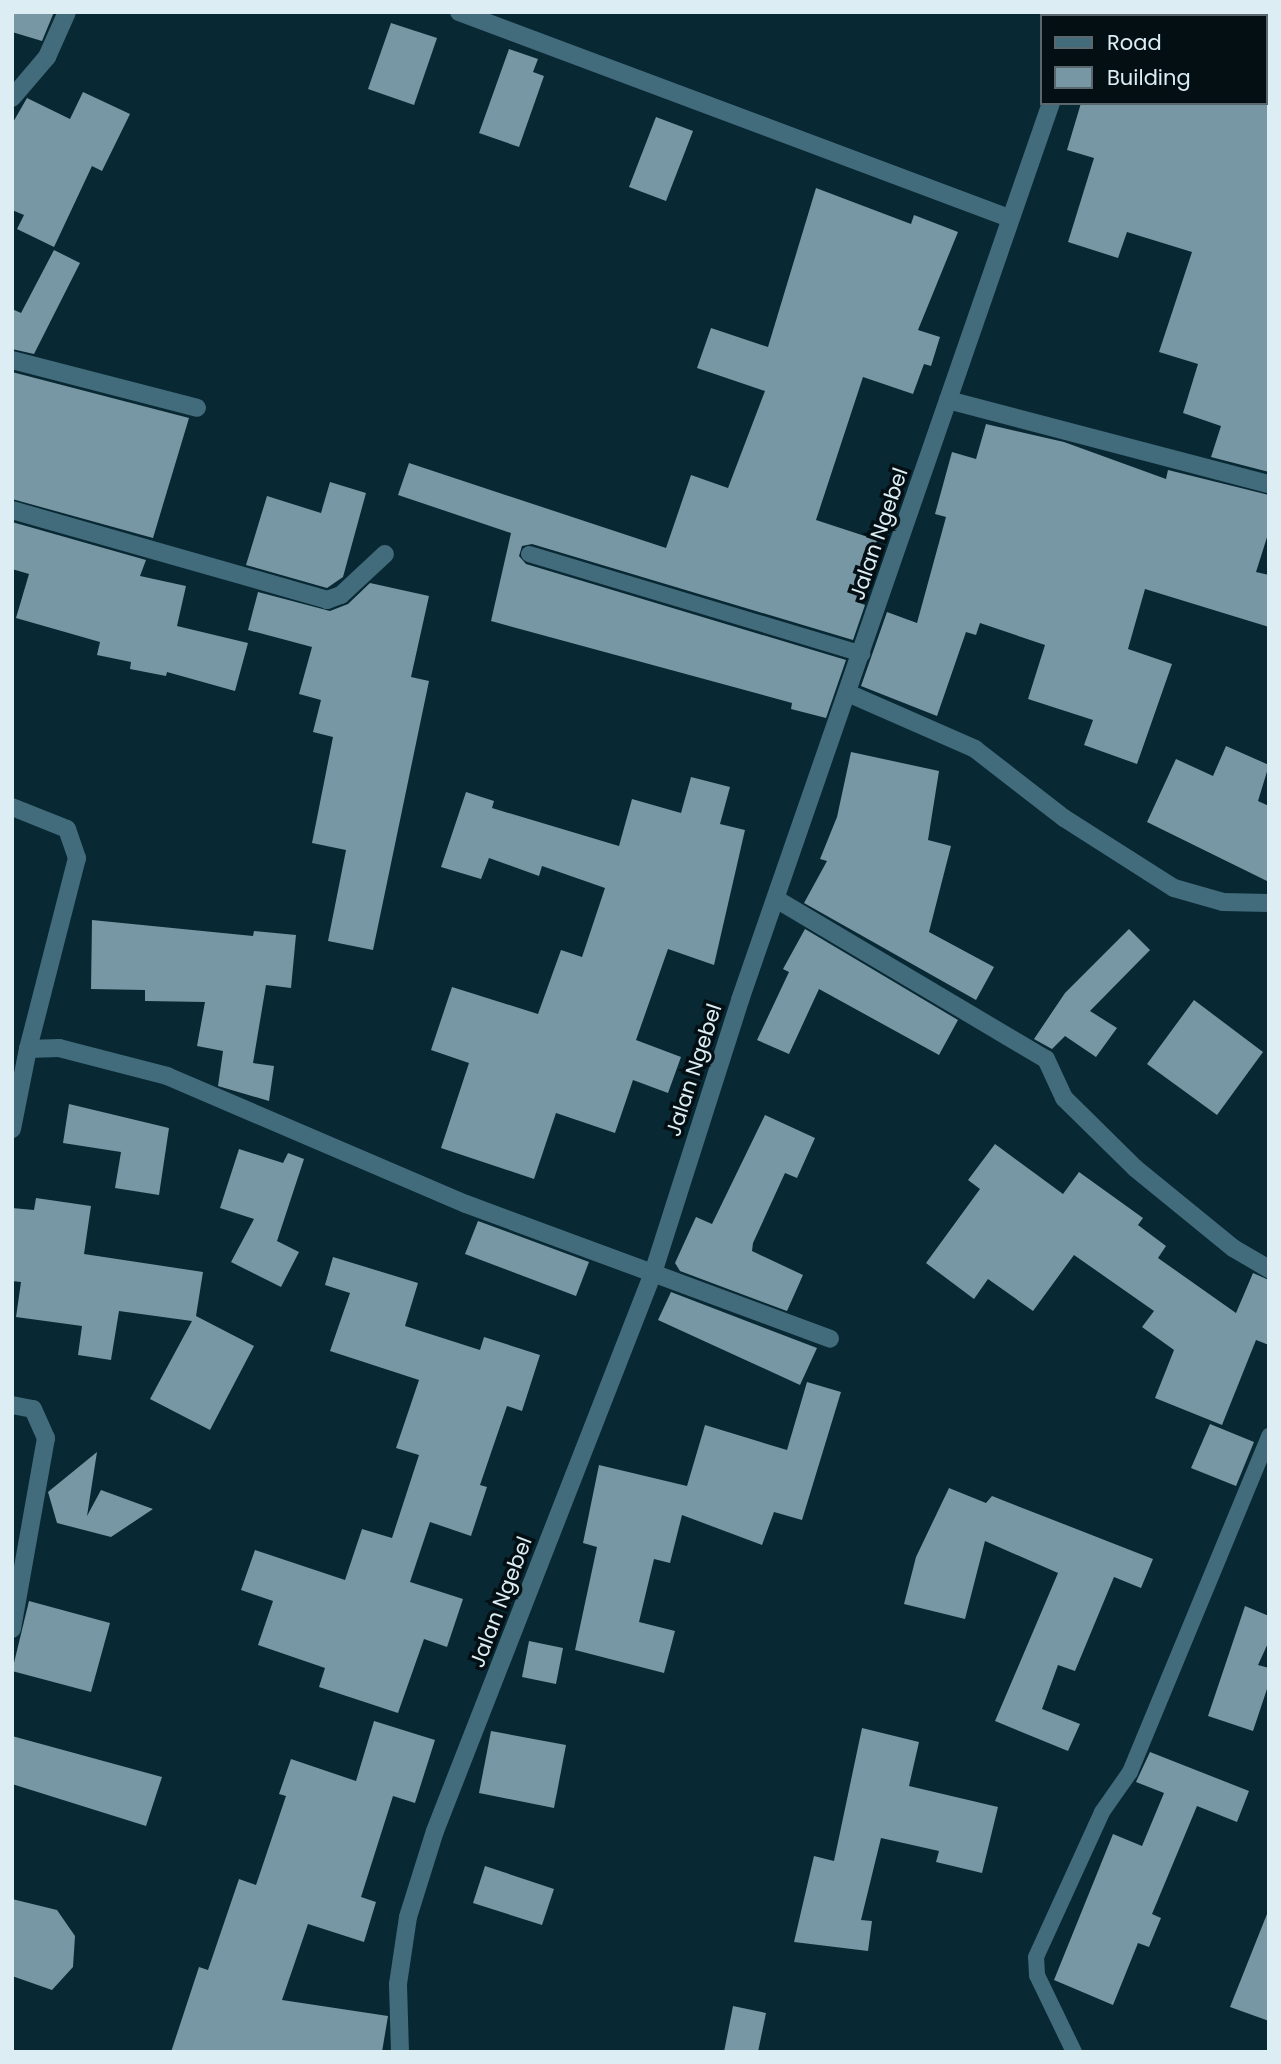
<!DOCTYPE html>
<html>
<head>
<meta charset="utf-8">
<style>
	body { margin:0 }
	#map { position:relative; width:1281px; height:2064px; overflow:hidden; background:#082833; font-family:Poppins,sans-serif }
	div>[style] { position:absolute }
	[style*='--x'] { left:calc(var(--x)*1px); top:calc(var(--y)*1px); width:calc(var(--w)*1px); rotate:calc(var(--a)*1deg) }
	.building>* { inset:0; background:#7797a4 }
	.service>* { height:16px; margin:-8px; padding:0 8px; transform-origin:8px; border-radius:8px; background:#426b7b }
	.minor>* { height:18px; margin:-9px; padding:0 9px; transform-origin:9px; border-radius:9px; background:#426b7b }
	span { translate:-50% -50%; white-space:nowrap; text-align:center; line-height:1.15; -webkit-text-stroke:7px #040f14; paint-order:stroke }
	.street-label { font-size:21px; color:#dcedf4 }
	.frame { position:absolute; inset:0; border:14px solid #dcedf4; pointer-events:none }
	.legend { position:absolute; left:1040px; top:14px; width:228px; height:91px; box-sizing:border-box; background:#040f14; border:2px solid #5a686e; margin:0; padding:9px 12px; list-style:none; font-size:21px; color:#dcedf4 }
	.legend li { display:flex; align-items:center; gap:14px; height:35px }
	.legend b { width:35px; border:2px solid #5a686e }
</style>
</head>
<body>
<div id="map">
	<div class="building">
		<i style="clip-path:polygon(12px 12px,54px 12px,42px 41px,12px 32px)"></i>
		<i style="clip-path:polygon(391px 23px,437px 38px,414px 105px,368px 89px)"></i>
		<i style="clip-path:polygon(509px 49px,538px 59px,533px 72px,544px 76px,519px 147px,479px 133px)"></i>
		<i style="clip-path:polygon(83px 92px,130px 114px,102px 171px,92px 166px,54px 247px,17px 229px,24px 215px,12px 210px,12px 124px,27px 98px,70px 119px)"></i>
		<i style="clip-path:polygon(1081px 103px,1269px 103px,1269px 472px,1211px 457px,1221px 426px,1183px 413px,1198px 364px,1159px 352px,1192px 252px,1127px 232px,1118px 258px,1068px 242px,1094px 158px,1067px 150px)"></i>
		<i style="clip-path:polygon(656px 117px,693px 131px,666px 201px,629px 187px)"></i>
		<i style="clip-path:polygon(816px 188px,911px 224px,914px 215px,958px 232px,918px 330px,940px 337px,931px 366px,924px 364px,913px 394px,863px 377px,816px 520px,877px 540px,857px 602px,865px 605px,853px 640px,532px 544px,522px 546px,519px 556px,526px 564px,846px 660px,826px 718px,791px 709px,792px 703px,491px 621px,511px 533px,398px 495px,409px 463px,666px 548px,691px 475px,728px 488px,765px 391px,697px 368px,711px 328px,768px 347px)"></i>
		<i style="clip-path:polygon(54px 250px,80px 263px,34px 354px,12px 349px,12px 309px,21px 313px)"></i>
		<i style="clip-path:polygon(12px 372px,189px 418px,153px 538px,12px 499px)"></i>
		<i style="clip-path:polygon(986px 424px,1064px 442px,1166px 479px,1168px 470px,1269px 495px,1269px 531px,1256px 572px,1269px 575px,1269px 627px,1145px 589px,1128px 649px,1172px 664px,1137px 764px,1084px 745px,1093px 720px,1028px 699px,1045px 645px,980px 623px,976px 635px,966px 632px,937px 716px,861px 686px,887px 612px,917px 623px,946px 517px,935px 514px,952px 452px,976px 459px)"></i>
		<i style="clip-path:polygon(330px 482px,366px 493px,343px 577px,327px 588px,246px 565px,267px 496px,321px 513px)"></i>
		<i style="clip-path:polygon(12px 522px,146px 560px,140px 576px,186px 586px,177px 626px,248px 643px,235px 691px,167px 672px,166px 676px,130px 669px,131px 662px,97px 655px,100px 642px,16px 618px,29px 574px,12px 569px)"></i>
		<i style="clip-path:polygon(370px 583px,429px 596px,411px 677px,429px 681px,373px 950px,328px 941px,346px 850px,312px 843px,333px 737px,313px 732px,321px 700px,299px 694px,312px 647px,248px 630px,258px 592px,330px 611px,348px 604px)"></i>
		<i style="clip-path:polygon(1226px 746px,1269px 765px,1258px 801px,1269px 806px,1269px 882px,1147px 822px,1176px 759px,1213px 776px)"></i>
		<i style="clip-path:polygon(851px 752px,939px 771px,928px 840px,951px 846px,929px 932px,994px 967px,976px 1000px,804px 903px,827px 861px,820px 859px,837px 817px)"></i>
		<i style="clip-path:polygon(691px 777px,730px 787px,720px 824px,745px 830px,714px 965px,668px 949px,636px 1040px,681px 1057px,668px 1093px,633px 1080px,615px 1133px,556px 1113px,534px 1179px,441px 1148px,469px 1063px,431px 1050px,452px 987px,538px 1014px,561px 950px,582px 957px,605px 888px,542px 866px,539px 876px,489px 858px,481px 879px,441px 867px,466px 792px,494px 801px,492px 808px,619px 846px,632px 799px,681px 813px)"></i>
		<i style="clip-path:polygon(92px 920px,253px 936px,254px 931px,296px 935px,291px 988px,266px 985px,253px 1063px,274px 1066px,269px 1101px,218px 1086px,223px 1051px,197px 1046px,205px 1002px,145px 1001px,145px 990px,91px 989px)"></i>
		<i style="clip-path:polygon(805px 929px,958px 1020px,939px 1055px,819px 989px,789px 1054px,757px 1040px,789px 972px,783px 969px)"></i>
		<i style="clip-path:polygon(1129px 929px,1150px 950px,1090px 1011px,1117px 1028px,1096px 1057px,1065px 1036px,1052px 1049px,1034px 1039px,1065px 993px)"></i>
		<i style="clip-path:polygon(1194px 1000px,1263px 1052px,1217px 1115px,1147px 1064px)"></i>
		<i style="clip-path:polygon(69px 1104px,169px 1128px,159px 1195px,115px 1188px,121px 1152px,63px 1143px)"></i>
		<i style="clip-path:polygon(765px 1115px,815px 1138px,797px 1178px,785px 1173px,753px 1243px,752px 1251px,803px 1275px,787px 1311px,680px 1271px,675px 1263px,696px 1217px,712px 1224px)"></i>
		<i style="clip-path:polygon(995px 1144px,1063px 1194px,1079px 1172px,1143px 1218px,1138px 1225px,1166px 1246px,1158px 1258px,1236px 1313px,1253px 1273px,1269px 1280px,1269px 1345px,1256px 1340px,1222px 1425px,1155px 1398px,1174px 1350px,1142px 1327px,1154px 1311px,1074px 1255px,1033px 1311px,988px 1279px,974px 1299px,926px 1263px,980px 1189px,968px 1180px)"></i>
		<i style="clip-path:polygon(239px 1149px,283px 1163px,288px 1153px,304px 1159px,277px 1241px,299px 1252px,281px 1287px,231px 1262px,254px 1219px,220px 1208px)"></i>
		<i style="clip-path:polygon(36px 1198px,91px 1206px,84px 1254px,203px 1272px,196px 1316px,254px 1346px,210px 1430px,150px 1399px,192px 1321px,119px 1311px,111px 1360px,78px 1355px,82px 1326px,16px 1317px,21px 1282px,12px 1281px,12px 1208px,34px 1210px)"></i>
		<i style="clip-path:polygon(478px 1221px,589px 1262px,576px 1296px,465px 1254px)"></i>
		<i style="clip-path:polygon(333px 1257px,418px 1283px,405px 1326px,480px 1350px,484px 1337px,540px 1355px,522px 1411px,507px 1406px,480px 1485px,487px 1487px,471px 1536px,430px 1522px,410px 1582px,463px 1599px,447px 1647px,424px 1639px,398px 1713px,319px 1687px,325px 1668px,258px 1645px,273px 1601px,241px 1590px,255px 1550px,345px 1580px,362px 1529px,392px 1538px,419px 1455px,396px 1448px,419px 1380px,330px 1351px,350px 1293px,325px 1285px)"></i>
		<i style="clip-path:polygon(671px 1292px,817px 1348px,800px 1385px,658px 1320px)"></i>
		<i style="clip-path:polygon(807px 1382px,841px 1392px,802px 1520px,774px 1512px,762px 1545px,682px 1515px,670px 1563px,654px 1559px,639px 1622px,675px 1631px,664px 1673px,575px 1650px,597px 1547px,583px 1543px,599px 1465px,687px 1486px,705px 1425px,787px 1450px)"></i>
		<i style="clip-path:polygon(1210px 1424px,1254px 1442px,1236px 1486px,1191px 1468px)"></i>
		<i style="clip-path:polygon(97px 1452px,87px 1516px,101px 1490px,153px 1509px,111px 1537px,57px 1523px,48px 1492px)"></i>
		<i style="clip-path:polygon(949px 1488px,986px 1503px,992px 1496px,1153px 1559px,1141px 1588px,1114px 1577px,1075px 1671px,1058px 1665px,1042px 1709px,1080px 1724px,1068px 1751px,995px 1721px,1058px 1573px,985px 1541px,965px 1619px,904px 1604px,916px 1557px)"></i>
		<i style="clip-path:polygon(29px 1601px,110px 1623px,91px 1692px,12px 1671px)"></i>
		<i style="clip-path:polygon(1245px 1606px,1269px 1616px,1269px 1641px,1258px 1665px,1269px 1668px,1269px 1683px,1253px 1731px,1208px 1716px)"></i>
		<i style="clip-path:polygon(529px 1641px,563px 1648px,556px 1684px,522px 1677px)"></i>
		<i style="clip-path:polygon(374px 1721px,435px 1740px,415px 1803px,393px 1796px,361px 1897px,376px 1902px,364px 1942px,308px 1924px,282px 2000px,388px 2016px,382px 2052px,171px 2052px,199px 1967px,208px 1970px,239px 1879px,256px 1885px,286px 1796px,279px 1794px,291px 1759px,356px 1781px)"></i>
		<i style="clip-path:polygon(862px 1728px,919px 1742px,909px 1786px,998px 1807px,982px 1873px,936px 1862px,939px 1851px,881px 1838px,861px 1920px,872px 1921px,868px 1951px,794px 1942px,814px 1856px,834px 1861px)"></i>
		<i style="clip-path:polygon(491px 1731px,566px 1745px,554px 1808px,479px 1793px)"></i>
		<i style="clip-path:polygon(12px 1736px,162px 1777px,146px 1826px,12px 1784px)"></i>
		<i style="clip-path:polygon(1150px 1752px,1249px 1791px,1237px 1822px,1197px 1806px,1152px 1914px,1161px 1918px,1149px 1947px,1138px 1943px,1113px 2005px,1054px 1980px,1113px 1834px,1142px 1846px,1164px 1793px,1136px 1782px)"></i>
		<i style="clip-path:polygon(485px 1866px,554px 1889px,542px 1925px,473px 1903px)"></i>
		<i style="clip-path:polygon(12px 1899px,57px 1910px,75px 1936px,73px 1967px,52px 1990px,12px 1976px)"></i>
		<i style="clip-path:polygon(1267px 1914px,1269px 1914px,1269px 2021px,1230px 2007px)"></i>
		<i style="clip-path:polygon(733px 2006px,766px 2013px,758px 2052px,724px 2052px)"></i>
	</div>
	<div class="service">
		<i style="--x:529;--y:554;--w:348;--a:16.7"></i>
		<i style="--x:1074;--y:2052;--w:85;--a:-115.7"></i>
		<i style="--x:1037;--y:1975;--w:18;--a:-93"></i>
		<i style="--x:1036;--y:1957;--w:159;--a:-65.5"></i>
		<i style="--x:1102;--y:1812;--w:49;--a:-55"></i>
		<i style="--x:1130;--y:1772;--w:364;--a:-67.5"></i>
	</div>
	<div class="minor">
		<i style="--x:459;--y:12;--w:587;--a:20.53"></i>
		<i style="--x:1216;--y:12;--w:7;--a:34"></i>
		<i style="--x:1082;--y:16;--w:4;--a:-63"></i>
		<i style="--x:1265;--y:42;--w:4;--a:27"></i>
		<i style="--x:12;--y:98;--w:54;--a:-49.5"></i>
		<i style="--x:47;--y:57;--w:49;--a:-66"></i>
		<i style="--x:12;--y:360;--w:191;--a:14.5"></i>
		<i style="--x:948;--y:400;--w:332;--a:14.7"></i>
		<i style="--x:12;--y:510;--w:328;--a:15.9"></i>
		<i style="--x:327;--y:600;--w:15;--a:-20"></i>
		<i style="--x:341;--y:595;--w:60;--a:-43"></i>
		<i style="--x:850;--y:694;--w:137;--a:23.7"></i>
		<i style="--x:975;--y:749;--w:113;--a:37.8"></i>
		<i style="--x:1064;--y:818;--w:130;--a:32.5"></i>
		<i style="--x:1174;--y:888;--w:51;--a:15.9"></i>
		<i style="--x:1223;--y:902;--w:46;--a:1.2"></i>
		<i style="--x:12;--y:807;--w:59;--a:21.8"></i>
		<i style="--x:67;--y:829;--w:31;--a:71"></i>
		<i style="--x:77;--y:858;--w:197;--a:104.4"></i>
		<i style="--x:28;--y:1049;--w:31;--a:-2"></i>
		<i style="--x:59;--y:1048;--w:112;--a:14.5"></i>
		<i style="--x:167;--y:1076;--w:325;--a:23.2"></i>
		<i style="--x:466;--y:1204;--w:388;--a:20.3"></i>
		<i style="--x:776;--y:899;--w:314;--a:30.7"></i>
		<i style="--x:1046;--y:1059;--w:43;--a:65.2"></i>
		<i style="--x:1064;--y:1098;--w:100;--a:44.6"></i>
		<i style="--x:1135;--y:1168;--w:127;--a:39.2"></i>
		<i style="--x:1233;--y:1248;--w:42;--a:30.3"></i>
		<i style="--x:12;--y:1129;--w:82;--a:-78.7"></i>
		<i style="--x:12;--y:1405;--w:21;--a:11"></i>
		<i style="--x:33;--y:1409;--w:32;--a:66"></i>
		<i style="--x:46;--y:1438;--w:194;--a:100.1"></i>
		<i style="--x:400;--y:2052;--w:68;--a:-91.7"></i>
		<i style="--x:398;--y:1984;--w:68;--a:-81.5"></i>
		<i style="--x:408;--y:1917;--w:90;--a:-72.6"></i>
		<i style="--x:435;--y:1831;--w:599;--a:-68.66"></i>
		<i style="--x:653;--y:1273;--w:287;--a:-72.3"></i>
		<i style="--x:740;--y:1000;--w:949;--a:-70.88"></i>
	</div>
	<div class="street-label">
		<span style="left:879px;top:534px;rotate:-71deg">Jalan Ngebel</span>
		<span style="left:694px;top:1070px;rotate:-72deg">Jalan Ngebel</span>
		<span style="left:501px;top:1602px;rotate:-69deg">Jalan Ngebel</span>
	</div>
	<div class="frame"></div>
	<ul class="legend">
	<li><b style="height:9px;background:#426b7b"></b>Road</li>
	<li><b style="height:19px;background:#7797a4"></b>Building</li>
	</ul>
</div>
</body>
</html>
